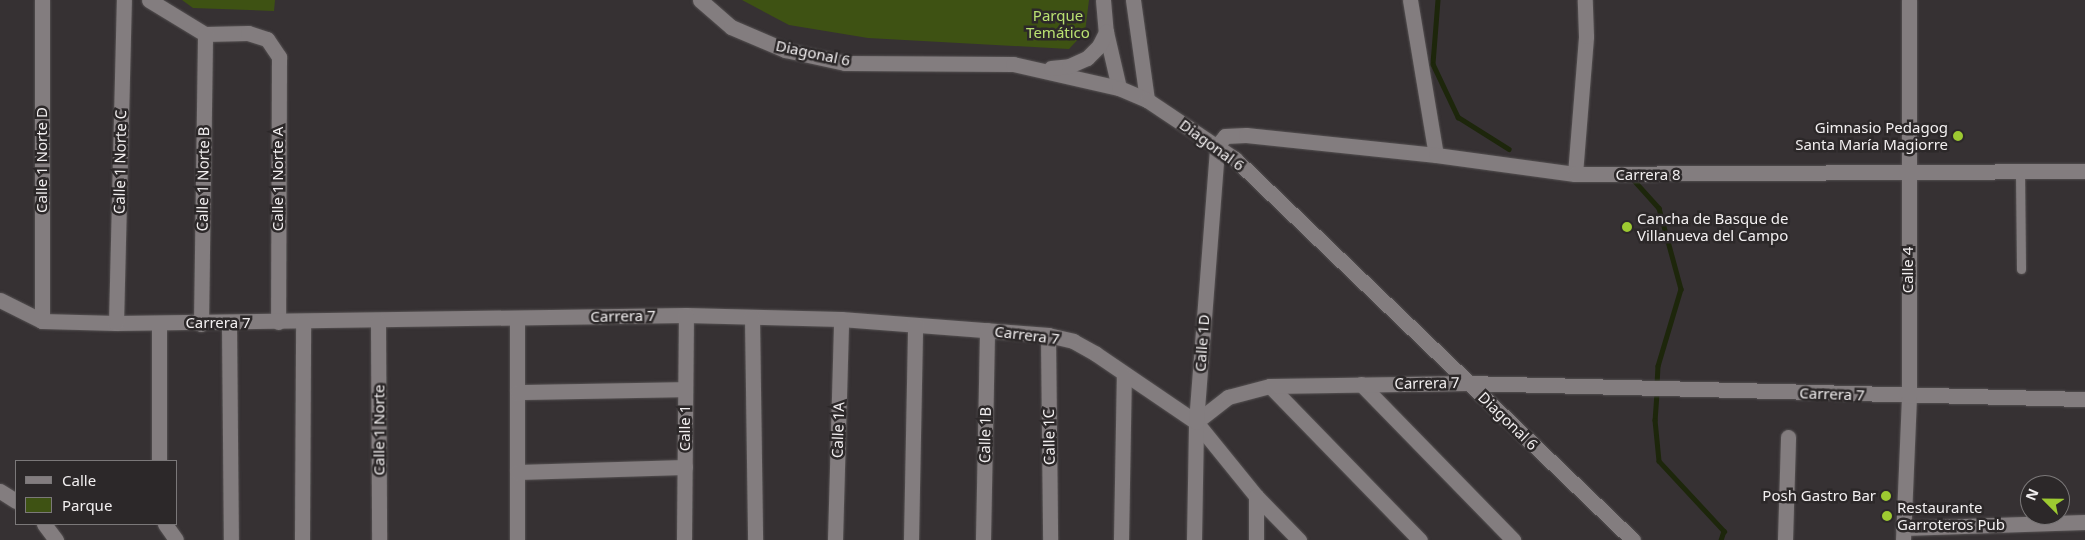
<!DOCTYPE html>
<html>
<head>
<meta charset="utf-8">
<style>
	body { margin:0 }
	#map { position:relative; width:2085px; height:540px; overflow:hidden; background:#363133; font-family:"Noto Sans",sans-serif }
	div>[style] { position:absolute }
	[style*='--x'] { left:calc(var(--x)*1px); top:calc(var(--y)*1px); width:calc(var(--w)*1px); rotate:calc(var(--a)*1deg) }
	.green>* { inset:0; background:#3e5213 }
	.stream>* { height:4.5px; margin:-2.25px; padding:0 2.25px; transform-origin:2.25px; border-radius:2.25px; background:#1d260b }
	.roads { filter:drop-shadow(0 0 1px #555152) drop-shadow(0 0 1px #555152) }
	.lane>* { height:9px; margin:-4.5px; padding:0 4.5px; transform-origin:4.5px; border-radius:4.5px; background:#837d7f }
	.street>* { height:15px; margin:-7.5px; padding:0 7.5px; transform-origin:7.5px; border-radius:7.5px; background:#837d7f }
	.secondary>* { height:15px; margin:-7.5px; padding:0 7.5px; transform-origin:7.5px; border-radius:7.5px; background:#837d7f }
	.dots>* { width:14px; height:14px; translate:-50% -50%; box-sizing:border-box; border:2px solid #2c2829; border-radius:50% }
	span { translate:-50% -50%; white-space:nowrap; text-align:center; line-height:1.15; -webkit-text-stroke:5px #2c2829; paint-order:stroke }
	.park-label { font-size:15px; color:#b9e071 }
	.street-label { font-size:15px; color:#f2eff0 }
	.poi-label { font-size:15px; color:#f2eff0 }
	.right { translate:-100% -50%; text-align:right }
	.left { translate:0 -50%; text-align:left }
	.legend { position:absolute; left:15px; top:460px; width:162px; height:65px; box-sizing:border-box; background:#2c2829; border:1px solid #7b7879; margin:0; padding:6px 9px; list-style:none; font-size:15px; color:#f2eff0 }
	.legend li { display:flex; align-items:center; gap:10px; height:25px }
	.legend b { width:25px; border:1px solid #7b7879 }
	.north { position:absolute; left:2020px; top:475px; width:50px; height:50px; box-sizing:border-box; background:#2c2829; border:1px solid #7b7879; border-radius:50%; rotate:293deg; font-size:14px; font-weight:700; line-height:20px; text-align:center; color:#f2eff0 }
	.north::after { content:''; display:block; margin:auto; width:18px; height:22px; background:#9dca31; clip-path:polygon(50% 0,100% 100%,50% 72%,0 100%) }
</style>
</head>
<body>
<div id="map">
	<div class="green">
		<i style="clip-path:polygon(182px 0,275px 0,274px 11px,193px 8px)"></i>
		<i style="clip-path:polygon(742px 0,1089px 0,1085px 32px,1069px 49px,868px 38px,789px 25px)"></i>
	</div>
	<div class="stream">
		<i style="--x:1438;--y:0;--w:64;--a:94.5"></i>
		<i style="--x:1433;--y:64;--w:59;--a:64.7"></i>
		<i style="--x:1458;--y:117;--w:60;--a:32.1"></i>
		<i style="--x:1631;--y:177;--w:42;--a:47.9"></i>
		<i style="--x:1659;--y:208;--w:84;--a:74.8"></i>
		<i style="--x:1681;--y:289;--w:80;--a:106.6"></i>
		<i style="--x:1658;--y:366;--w:17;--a:93"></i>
		<i style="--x:1657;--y:393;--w:27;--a:94"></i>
		<i style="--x:1655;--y:420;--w:41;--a:84.4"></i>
		<i style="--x:1659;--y:461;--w:96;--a:47.1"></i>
		<i style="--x:1724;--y:531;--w:9;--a:108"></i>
	</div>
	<div class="roads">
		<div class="lane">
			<i style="--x:2020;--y:171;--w:98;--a:89.4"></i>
		</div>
		<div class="street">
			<i style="--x:149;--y:0;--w:66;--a:31.3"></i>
			<i style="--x:205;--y:34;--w:43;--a:-1.3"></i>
			<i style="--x:248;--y:33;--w:20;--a:18"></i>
			<i style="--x:267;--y:39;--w:22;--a:56"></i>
			<i style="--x:279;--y:57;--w:265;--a:90.2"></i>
			<i style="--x:1103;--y:0;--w:32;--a:85"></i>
			<i style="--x:1106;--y:32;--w:57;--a:76.9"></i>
			<i style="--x:1133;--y:0;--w:101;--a:82"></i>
			<i style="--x:1410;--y:0;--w:157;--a:80.5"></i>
			<i style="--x:1575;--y:174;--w:138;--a:-85.4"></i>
			<i style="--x:1586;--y:36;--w:36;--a:-92"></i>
			<i style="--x:0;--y:300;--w:47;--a:26.6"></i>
			<i style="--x:42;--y:321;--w:74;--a:1.5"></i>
			<i style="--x:116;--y:323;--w:570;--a:-0.8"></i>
			<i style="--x:686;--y:315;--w:155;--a:1.5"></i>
			<i style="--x:841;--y:319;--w:208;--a:4.4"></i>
			<i style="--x:1048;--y:335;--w:26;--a:13"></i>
			<i style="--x:1073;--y:341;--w:26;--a:29"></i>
			<i style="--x:1096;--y:354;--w:121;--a:34.2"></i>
			<i style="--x:1196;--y:422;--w:95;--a:51"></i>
			<i style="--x:1256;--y:496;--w:62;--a:45.7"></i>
			<i style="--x:752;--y:317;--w:223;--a:89.2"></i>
			<i style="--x:517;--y:318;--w:222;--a:90"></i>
			<i style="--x:42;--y:321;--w:321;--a:-90"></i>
			<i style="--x:378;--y:321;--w:219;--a:89.7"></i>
			<i style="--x:116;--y:323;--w:323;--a:-88.6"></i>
			<i style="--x:229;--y:323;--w:217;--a:89.5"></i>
			<i style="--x:201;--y:324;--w:290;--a:-89.2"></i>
			<i style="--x:1048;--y:335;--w:205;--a:89.4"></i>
			<i style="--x:1361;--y:384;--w:218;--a:45.7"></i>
			<i style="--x:1270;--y:386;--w:215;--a:45.8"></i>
			<i style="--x:517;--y:392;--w:168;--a:-1"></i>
			<i style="--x:1196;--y:422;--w:41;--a:-38"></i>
			<i style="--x:1228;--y:397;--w:43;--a:-14.7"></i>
			<i style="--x:1270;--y:386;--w:198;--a:-0.9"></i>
			<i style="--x:1468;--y:383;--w:617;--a:1.49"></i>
			<i style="--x:159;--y:461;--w:138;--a:-90"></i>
			<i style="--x:517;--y:472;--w:168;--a:-1.7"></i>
			<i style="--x:0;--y:491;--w:19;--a:32"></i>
			<i style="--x:1256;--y:496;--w:44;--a:90"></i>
			<i style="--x:44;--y:524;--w:20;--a:53"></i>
			<i style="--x:165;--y:524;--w:19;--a:55"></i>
			<i style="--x:1903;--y:528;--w:182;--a:-1.9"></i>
			<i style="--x:302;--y:540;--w:218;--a:-89.7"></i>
			<i style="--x:684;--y:540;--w:225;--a:-89.5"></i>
			<i style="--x:835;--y:540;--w:221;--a:-88.4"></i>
			<i style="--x:911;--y:540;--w:215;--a:-88.9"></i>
			<i style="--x:983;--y:540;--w:210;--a:-88.9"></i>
			<i style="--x:1121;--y:540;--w:165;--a:-89"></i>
			<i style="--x:1194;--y:540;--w:118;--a:-89"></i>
			<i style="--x:1196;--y:422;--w:277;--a:-85.6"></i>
			<i style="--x:1217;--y:146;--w:13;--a:-51"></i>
			<i style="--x:1225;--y:136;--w:21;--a:-3"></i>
			<i style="--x:1246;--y:135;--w:191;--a:6"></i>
			<i style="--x:1436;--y:155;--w:140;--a:7.8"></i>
			<i style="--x:1575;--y:174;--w:510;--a:-0.34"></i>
			<i style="--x:1785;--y:540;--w:103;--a:-88.3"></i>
			<i style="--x:1903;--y:540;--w:144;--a:-87.6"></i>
			<i style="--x:1909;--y:396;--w:396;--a:-90"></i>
		</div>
		<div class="secondary">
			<i style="--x:700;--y:0;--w:41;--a:41.1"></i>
			<i style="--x:731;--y:27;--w:59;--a:23.1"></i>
			<i style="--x:785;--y:50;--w:61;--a:12.2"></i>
			<i style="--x:845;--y:63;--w:168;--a:0.3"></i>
			<i style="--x:1013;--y:64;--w:109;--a:12.8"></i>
			<i style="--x:1119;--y:88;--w:30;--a:23"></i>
			<i style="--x:1147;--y:100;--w:106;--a:33.8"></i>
			<i style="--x:1235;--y:159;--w:551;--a:43.75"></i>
			<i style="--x:1051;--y:68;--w:18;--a:-6"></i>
			<i style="--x:1069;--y:66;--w:20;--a:-24"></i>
			<i style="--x:1087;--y:58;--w:17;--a:-45"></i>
			<i style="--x:1099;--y:46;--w:16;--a:-63"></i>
		</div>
	</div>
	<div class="dots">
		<i style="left:1958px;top:136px;background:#9dca31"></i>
		<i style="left:1627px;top:227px;background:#9dca31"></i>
		<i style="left:1886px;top:496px;background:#9dca31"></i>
		<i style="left:1887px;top:516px;background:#9dca31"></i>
	</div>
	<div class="park-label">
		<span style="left:1058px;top:24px">Parque<br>Temático</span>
	</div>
	<div class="street-label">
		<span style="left:813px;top:53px;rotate:12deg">Diagonal 6</span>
		<span style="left:1212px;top:145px;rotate:36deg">Diagonal 6</span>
		<span style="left:42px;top:160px;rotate:-90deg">Calle 1 Norte D</span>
		<span style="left:120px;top:162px;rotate:-89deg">Calle 1 Norte C</span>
		<span style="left:1648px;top:175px">Carrera 8</span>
		<span style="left:203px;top:179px;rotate:-89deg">Calle 1 Norte B</span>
		<span style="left:278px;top:179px;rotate:-90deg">Calle 1 Norte A</span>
		<span style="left:1908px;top:270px;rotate:-90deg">Calle 4</span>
		<span style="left:623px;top:316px;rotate:-1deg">Carrera 7</span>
		<span style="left:218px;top:323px">Carrera 7</span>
		<span style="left:1027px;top:335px;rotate:7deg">Carrera 7</span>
		<span style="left:1202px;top:343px;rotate:-86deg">Calle 1D</span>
		<span style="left:1427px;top:383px;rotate:-1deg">Carrera 7</span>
		<span style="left:1832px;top:394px;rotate:2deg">Carrera 7</span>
		<span style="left:1508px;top:421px;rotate:44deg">Diagonal 6</span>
		<span style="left:685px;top:428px;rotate:-90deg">Calle 1</span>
		<span style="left:379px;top:430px;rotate:-90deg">Calle 1 Norte</span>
		<span style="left:838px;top:430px;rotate:-88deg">Calle 1A</span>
		<span style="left:985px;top:435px;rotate:-89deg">Calle 1B</span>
		<span style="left:1049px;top:437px;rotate:-91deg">Calle 1C</span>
	</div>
	<div class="poi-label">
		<span class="right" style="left:1948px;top:136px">Gimnasio Pedagog<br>Santa María Magiorre</span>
		<span class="left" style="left:1637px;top:227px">Cancha de Basque de<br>Villanueva del Campo</span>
		<span class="right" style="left:1876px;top:496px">Posh Gastro Bar</span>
		<span class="left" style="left:1897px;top:516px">Restaurante<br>Garroteros Pub</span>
	</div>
	<ul class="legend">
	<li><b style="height:6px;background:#837d7f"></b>Calle</li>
	<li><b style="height:14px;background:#3e5213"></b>Parque</li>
	</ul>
	<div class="north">N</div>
</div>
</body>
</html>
